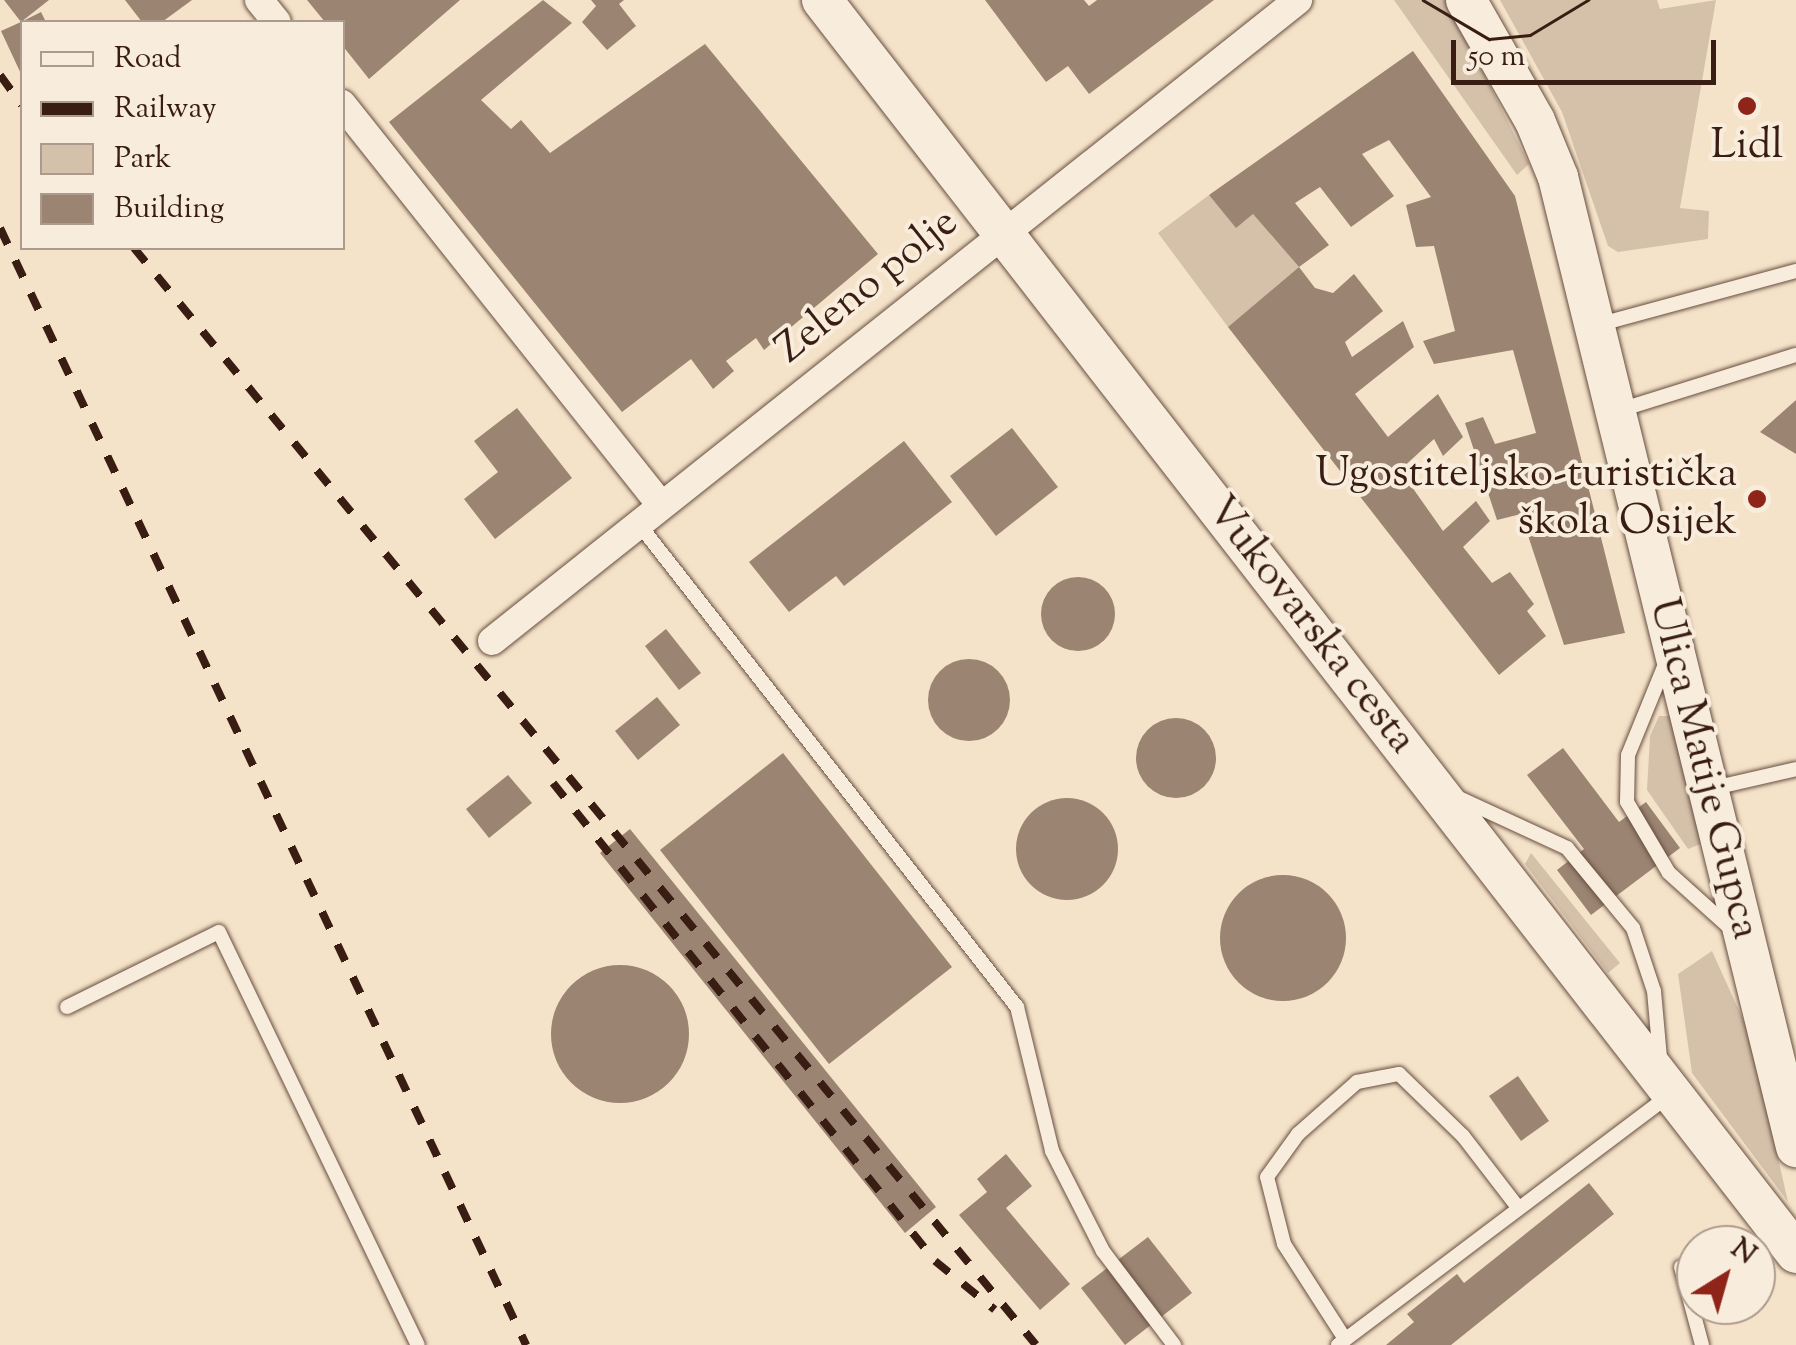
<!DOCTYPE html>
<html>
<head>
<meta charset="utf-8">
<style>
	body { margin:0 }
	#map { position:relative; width:1796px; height:1345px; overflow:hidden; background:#f5e3c9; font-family:"Sorts Mill Goudy",serif }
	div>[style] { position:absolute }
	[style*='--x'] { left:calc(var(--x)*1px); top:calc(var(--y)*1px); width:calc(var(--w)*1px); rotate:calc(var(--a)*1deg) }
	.green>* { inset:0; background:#d5c1aa }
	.building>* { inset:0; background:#9b8472 }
	.round { border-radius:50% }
	.roads { filter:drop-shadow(0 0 2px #684e40) drop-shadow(0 0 2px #684e40) }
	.lane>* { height:14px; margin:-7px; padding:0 7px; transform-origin:7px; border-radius:7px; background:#f8eddc }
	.street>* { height:28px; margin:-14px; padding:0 14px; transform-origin:14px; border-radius:14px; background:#f8eddc }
	.secondary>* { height:40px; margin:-20px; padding:0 20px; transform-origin:20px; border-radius:20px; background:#f8eddc }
	.tram>* { height:2.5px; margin:-1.25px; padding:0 1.25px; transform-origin:1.25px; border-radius:1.25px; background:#391d13 }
	.rail>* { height:8px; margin-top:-4px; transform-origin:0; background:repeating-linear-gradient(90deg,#391d13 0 18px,transparent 0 36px) }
	.dots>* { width:28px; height:28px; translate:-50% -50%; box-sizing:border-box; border:5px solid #f8eddc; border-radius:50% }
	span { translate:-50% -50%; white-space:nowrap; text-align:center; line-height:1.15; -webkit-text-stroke:8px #f8eddc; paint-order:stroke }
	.poi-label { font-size:42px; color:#391d13 }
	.right { translate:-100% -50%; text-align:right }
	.street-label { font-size:42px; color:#391d13 }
	.legend { position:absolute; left:20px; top:20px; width:325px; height:230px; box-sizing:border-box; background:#f8eddc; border:2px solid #ac9a8c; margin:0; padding:12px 18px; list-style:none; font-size:30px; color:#391d13 }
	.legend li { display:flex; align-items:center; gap:20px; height:50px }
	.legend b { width:50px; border:2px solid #ac9a8c }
	.north { position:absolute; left:1676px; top:1225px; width:100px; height:100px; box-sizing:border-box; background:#f8eddc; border:2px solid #ac9a8c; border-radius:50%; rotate:37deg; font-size:28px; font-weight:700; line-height:40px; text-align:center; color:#391d13 }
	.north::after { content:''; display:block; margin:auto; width:35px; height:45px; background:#8f2418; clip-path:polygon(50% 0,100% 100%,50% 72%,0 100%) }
	.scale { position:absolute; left:1451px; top:40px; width:265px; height:45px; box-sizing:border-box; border:5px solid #391d13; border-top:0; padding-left:12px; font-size:30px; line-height:35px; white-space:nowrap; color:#391d13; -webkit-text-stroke:8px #f8eddc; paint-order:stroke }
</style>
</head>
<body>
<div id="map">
	<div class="green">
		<i style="clip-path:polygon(1394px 0,1447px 0,1529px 164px,1517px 175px)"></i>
		<i style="clip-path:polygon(1500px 0,1657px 0,1660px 9px,1716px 0,1680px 208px,1709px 211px,1708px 239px,1618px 252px,1608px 246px,1562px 112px)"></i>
		<i style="clip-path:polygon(1209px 195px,1236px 227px,1253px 214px,1299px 267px,1228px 327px,1158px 233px)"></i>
		<i style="clip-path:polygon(1659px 716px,1671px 716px,1703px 843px,1688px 849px,1647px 790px,1650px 736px)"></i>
		<i style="clip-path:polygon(1531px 853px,1620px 963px,1608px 973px,1525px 864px)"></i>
		<i style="clip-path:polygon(1712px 951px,1750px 1035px,1788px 1202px,1692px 1073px,1678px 974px)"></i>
	</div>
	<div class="building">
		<i style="clip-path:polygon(4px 0,49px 0,21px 22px,41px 12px,46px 22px,22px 22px,22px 76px,1px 31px,21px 22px)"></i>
		<i style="clip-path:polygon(125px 0,192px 0,162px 22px,142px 22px)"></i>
		<i style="clip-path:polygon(307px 0,460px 0,369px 79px,342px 45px,342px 22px,325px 22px)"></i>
		<i style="clip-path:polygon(543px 0,572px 23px,481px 100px,511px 129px,521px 120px,550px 153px,705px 44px,878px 254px,764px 350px,756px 338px,726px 361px,734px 371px,713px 389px,691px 359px,622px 412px,389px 122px)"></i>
		<i style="clip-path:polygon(591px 0,624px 0,619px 4px,636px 26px,607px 50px,582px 22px,596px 6px)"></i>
		<i style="clip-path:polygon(985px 0,1084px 0,1089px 6px,1097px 0,1214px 0,1089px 94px,1068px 66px,1046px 82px)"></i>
		<i style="clip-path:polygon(1413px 51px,1515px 196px,1625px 633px,1564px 645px,1521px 514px,1497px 520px,1465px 423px,1483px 417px,1495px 444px,1536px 433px,1513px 350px,1434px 364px,1423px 341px,1455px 331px,1434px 246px,1416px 247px,1406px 205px,1431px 197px,1389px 140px,1362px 154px,1394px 196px,1351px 227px,1320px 187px,1295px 203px,1329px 245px,1299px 267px,1315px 288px,1333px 293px,1354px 274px,1383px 311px,1345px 342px,1352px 357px,1403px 321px,1414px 347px,1355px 394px,1388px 437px,1438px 394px,1463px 437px,1443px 456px,1434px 439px,1400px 470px,1443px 531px,1476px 501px,1490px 521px,1463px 547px,1492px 583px,1510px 572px,1534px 604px,1527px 611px,1546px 636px,1499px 675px,1228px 327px,1299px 267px,1253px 214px,1236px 228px,1209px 195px)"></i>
		<i style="clip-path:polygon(1796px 400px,1796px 454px,1760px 432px)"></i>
		<i style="clip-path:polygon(517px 408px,572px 478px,495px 539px,464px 499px,498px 472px,474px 441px)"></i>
		<i style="clip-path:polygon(1012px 428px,1058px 487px,996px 536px,950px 476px)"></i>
		<i style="clip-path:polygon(904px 441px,952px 502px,844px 586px,836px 576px,789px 612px,749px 562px)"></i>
		<i class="round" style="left:1041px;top:577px;width:74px;height:74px"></i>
		<i style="clip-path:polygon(666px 629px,701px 673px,679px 690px,645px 646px)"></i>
		<i class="round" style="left:928px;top:659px;width:82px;height:82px"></i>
		<i style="clip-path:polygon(657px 697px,680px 725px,638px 760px,615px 731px)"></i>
		<i class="round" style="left:1136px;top:718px;width:80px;height:80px"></i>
		<i style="clip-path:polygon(1563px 748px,1619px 822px,1646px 802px,1680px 848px,1591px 915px,1557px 870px,1584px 849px,1527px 775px)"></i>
		<i style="clip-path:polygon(783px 753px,952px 967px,829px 1064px,660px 850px)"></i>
		<i style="clip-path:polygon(508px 775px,532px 803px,489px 838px,466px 809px)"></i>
		<i class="round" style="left:1016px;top:798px;width:102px;height:102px"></i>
		<i style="clip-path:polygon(630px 829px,936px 1207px,905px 1233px,600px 853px)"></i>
		<i class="round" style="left:1220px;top:875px;width:126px;height:126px"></i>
		<i class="round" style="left:551px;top:965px;width:138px;height:138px"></i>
		<i style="clip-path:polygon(1518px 1076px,1549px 1121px,1521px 1141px,1489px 1096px)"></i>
		<i style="clip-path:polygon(1006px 1154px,1032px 1186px,1006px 1208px,1070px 1284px,1040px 1310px,959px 1215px,987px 1192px,977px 1179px)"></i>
		<i style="clip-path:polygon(1589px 1183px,1614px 1214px,1451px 1345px,1386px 1345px,1414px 1322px,1407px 1314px,1457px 1274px,1464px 1283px)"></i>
		<i style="clip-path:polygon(1148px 1237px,1192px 1293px,1125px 1345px,1081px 1288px)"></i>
	</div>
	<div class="roads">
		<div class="lane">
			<i style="--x:1597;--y:325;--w:206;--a:-15.2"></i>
			<i style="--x:1620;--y:410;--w:184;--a:-17.4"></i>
			<i style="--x:638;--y:523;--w:615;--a:51.94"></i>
			<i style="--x:1017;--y:1007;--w:148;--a:76.3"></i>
			<i style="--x:1052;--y:1151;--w:112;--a:63"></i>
			<i style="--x:1103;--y:1251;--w:118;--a:52.9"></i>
			<i style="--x:1666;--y:662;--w:100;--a:112.2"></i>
			<i style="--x:1628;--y:755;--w:47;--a:91.2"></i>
			<i style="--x:1627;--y:802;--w:82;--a:59.4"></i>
			<i style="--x:1669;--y:873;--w:82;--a:42"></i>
			<i style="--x:1709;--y:789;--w:89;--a:-12.9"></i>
			<i style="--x:1459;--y:798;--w:119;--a:24.8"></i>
			<i style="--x:1567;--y:848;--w:104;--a:50.5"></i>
			<i style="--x:1633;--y:928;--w:66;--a:71.6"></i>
			<i style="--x:1654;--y:991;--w:67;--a:84.9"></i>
			<i style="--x:67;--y:1007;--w:169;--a:-26.3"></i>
			<i style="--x:219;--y:932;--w:458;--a:64.3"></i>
			<i style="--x:1681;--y:1267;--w:81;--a:74.9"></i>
			<i style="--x:1345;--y:1339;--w:113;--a:-122.7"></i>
			<i style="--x:1284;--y:1244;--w:69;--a:-104.2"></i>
			<i style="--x:1267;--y:1177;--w:53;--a:-54.2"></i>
			<i style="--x:1298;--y:1134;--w:79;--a:-41.4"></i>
			<i style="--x:1357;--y:1082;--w:43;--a:-10.8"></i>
			<i style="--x:1399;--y:1074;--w:89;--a:44.1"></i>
			<i style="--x:1463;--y:1136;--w:88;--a:52.4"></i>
			<i style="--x:1338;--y:1345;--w:413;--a:-37"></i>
		</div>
		<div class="street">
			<i style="--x:259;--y:0;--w:28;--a:51"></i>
			<i style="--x:342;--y:104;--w:512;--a:51.5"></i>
			<i style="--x:492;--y:641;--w:1030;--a:-38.49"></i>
		</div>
		<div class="secondary">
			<i style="--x:822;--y:0;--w:1587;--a:52.14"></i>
			<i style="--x:1466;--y:0;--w:139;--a:60.3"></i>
			<i style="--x:1535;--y:121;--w:61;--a:67.7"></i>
			<i style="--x:1558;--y:177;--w:999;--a:76.21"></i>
		</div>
	</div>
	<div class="tram">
		<i style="--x:1423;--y:0;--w:77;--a:30.6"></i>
		<i style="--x:1489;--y:39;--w:41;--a:-5.6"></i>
		<i style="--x:1530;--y:35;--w:68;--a:-31.1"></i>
	</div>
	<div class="rail">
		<i style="--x:0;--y:75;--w:37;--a:54"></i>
		<i style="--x:0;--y:228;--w:1235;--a:64.78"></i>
		<i style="--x:134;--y:248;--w:1420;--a:50.57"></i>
		<i style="--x:553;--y:783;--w:612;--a:51.37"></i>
		<i style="--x:935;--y:1261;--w:77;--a:39.2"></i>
	</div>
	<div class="dots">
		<i style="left:1747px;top:106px;background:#8f2418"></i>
		<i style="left:1757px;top:499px;background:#8f2418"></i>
	</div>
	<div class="poi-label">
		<span style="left:1747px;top:147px">Lidl</span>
		<span class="right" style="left:1737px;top:499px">Ugostiteljsko-turistička<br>škola Osijek</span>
	</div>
	<div class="street-label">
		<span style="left:868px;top:287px;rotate:-39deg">Zeleno polje</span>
		<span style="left:1310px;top:626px;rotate:52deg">Vukovarska cesta</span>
		<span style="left:1703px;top:769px;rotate:76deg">Ulica Matije Gupca</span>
	</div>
	<ul class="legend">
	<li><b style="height:12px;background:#f8eddc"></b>Road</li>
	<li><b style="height:12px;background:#391d13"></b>Railway</li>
	<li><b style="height:28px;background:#d5c1aa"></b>Park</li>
	<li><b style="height:28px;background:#9b8472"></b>Building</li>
	</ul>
	<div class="north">N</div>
	<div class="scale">50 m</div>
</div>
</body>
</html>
